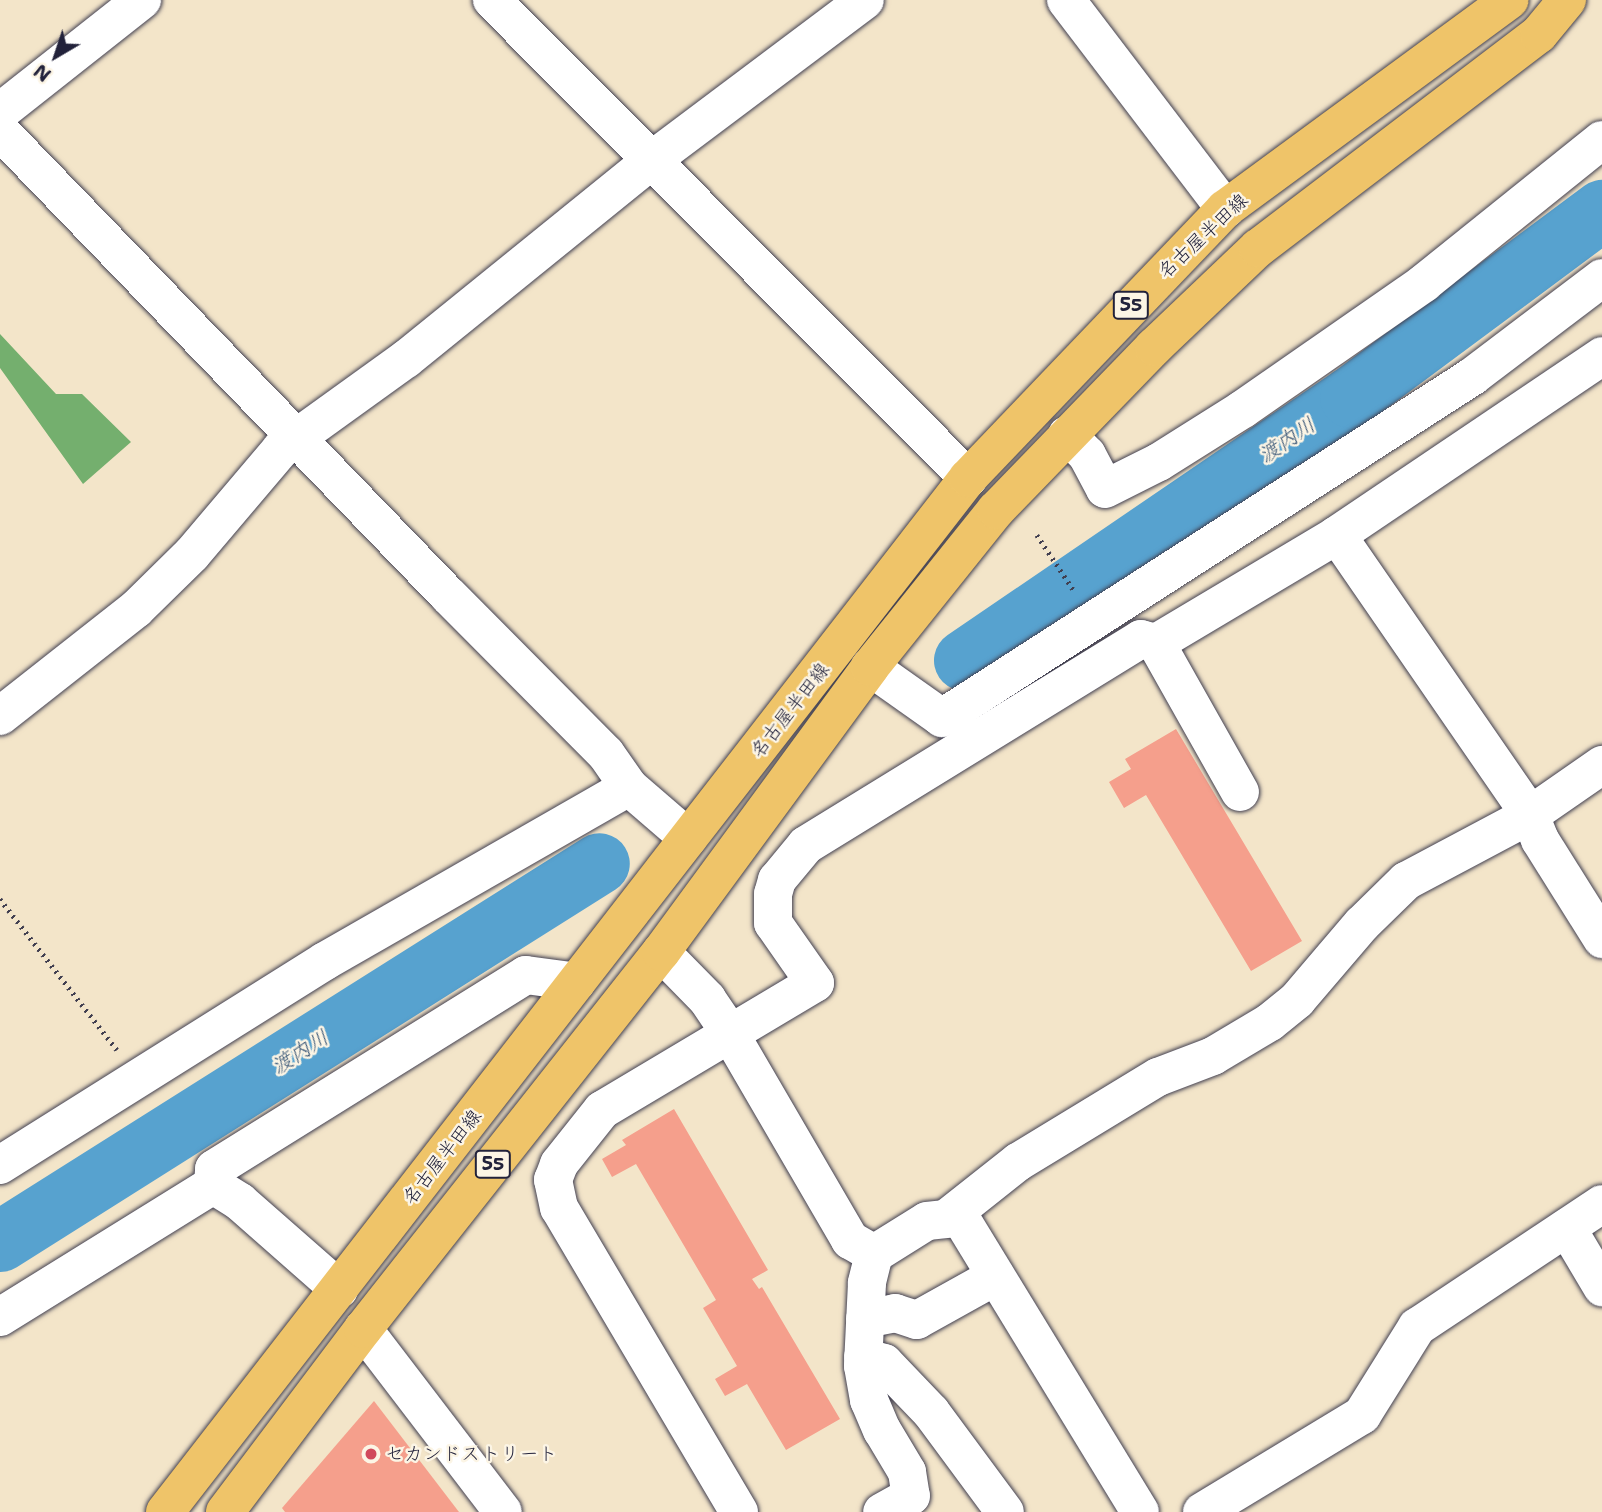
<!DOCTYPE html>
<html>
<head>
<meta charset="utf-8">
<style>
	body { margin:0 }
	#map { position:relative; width:1602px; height:1512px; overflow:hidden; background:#f3e5c9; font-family:"Shantell Sans","Klee One",sans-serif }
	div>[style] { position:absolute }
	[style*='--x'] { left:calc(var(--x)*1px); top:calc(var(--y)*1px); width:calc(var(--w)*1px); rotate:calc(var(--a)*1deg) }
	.forest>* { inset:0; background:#74af6e }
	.river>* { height:61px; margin:-30.5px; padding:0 30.5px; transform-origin:30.5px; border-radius:30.5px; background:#57a2cf }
	.building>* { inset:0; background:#f59f8c }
	.path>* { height:4.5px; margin-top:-2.25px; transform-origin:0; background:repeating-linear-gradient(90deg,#413f50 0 2px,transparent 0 7px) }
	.roads { filter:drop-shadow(0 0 2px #413f50) drop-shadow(0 0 2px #413f50) }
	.minor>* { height:38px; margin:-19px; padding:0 19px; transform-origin:19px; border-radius:19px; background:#fff }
	.major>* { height:38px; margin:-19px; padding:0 19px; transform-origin:19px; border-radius:19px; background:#efc469 }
	.dots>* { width:19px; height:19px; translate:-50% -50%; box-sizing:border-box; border:4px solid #fcf5e5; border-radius:50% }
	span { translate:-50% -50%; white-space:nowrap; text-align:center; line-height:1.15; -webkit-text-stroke:5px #fcf5e5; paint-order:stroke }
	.shield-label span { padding:2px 5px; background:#fcf5e5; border:2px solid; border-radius:5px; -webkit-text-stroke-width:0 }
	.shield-label { font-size:18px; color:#22223b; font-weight:700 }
	.street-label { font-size:19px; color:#22223b }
	.poi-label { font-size:19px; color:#22223b }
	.left { translate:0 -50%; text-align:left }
	.water-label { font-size:21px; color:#375576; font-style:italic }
	.north { position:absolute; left:21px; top:21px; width:70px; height:70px; -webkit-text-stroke:5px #fcf5e5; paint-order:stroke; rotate:219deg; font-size:19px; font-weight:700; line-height:28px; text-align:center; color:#22223b }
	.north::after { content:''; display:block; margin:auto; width:24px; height:32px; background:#22223b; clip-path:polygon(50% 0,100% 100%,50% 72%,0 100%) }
</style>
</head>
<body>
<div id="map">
	<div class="forest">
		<i style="clip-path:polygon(0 334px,56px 394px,82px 394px,131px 442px,83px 484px,0 368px)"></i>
	</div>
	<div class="river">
		<i style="--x:964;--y:660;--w:467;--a:-34.3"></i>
		<i style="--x:1350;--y:397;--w:314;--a:-36.6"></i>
		<i style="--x:0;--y:1241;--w:708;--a:-32.25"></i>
	</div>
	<div class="building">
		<i style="clip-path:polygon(1176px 729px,1302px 941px,1251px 971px,1146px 795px,1124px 808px,1109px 782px,1131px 769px,1125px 759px)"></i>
		<i style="clip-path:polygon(674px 1109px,768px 1270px,752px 1279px,759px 1289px,762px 1287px,840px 1419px,786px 1450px,747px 1384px,725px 1396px,715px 1379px,737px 1366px,703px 1308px,716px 1300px,636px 1164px,612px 1177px,602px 1159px,626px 1145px,622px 1140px)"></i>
		<i style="clip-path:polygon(374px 1401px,459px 1512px,285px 1512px,282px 1508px)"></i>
	</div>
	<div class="path">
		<i style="--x:1037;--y:535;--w:69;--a:56.3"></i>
		<i style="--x:0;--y:899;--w:191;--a:52.2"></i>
	</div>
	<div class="roads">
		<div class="minor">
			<i style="--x:492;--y:0;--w:675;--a:45.12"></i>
			<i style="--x:1066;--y:0;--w:263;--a:52.7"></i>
			<i style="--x:0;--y:112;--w:181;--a:-38.3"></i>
			<i style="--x:0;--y:131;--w:645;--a:46.01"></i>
			<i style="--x:448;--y:595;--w:224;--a:45.2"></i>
			<i style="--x:606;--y:754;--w:40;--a:55.1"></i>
			<i style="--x:629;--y:787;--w:78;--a:40.8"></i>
			<i style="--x:1067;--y:435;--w:28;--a:45"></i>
			<i style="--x:1087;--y:455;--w:38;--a:62"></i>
			<i style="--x:1105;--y:489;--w:60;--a:-26.6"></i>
			<i style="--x:1159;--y:462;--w:99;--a:-32.2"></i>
			<i style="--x:1243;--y:409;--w:221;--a:-34.8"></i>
			<i style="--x:1424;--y:283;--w:228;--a:-38.8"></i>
			<i style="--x:1337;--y:535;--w:340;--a:55.4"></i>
			<i style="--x:1530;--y:815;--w:27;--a:68"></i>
			<i style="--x:1540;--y:840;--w:117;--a:57.9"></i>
			<i style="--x:870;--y:667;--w:88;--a:35.3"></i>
			<i style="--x:942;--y:718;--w:632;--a:-32.78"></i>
			<i style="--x:1473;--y:376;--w:162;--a:-37.2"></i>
			<i style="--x:0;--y:716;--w:173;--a:-38.2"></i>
			<i style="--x:136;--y:609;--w:78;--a:-44.5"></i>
			<i style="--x:192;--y:554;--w:138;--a:-49.7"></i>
			<i style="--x:281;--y:449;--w:154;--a:-35.8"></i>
			<i style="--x:406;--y:359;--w:316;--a:-39"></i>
			<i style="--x:652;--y:160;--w:266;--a:-36.9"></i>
			<i style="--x:1240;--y:792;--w:171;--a:-119.4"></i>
			<i style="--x:1156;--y:643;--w:211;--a:-30.8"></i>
			<i style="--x:1337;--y:535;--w:320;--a:-34"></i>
			<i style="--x:661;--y:952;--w:66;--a:45.6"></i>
			<i style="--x:707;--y:999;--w:40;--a:56"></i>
			<i style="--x:729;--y:1032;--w:241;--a:59.8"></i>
			<i style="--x:850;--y:1240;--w:28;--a:30"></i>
			<i style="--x:874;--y:1254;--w:62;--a:-31.9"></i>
			<i style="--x:927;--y:1221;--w:19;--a:-6"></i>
			<i style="--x:946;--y:1219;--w:92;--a:-38.4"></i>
			<i style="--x:1018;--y:1162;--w:164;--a:-31.3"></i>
			<i style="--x:1158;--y:1077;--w:59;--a:-20.9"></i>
			<i style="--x:1213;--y:1056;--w:66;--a:-30.8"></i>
			<i style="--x:1270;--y:1022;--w:35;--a:-39"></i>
			<i style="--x:1297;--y:1000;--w:100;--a:-49.5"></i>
			<i style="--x:1362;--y:924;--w:62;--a:-44.3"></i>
			<i style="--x:1406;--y:881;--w:140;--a:-28"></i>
			<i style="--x:1530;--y:815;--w:88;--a:-34.8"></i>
			<i style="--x:0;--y:1165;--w:384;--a:-32.1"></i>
			<i style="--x:325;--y:961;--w:350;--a:-29.8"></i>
			<i style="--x:213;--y:1185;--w:32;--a:32"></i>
			<i style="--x:240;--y:1202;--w:132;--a:41.3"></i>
			<i style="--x:957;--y:1212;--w:351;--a:58.6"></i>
			<i style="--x:1567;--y:1228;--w:69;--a:59.3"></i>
			<i style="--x:874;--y:1254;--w:30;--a:104"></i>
			<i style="--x:867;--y:1283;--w:83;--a:92.8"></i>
			<i style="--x:863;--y:1366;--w:35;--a:80"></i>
			<i style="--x:869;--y:1400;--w:33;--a:67"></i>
			<i style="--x:882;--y:1430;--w:49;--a:59.2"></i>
			<i style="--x:907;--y:1472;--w:24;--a:81"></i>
			<i style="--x:911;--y:1496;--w:33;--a:151"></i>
			<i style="--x:0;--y:1317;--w:251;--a:-31.8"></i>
			<i style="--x:213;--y:1185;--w:16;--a:-86"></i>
			<i style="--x:214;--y:1169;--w:367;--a:-31.9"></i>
			<i style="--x:526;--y:975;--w:51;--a:7.8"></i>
			<i style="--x:865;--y:1319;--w:31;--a:-11"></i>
			<i style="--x:895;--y:1313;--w:23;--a:18"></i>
			<i style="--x:917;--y:1320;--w:90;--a:-29.1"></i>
			<i style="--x:363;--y:1329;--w:230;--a:52.6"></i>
			<i style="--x:863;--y:1357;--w:22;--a:16"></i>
			<i style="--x:884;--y:1363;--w:68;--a:46.2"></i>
			<i style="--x:931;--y:1412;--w:124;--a:53.5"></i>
			<i style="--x:739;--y:1512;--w:353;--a:-120.6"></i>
			<i style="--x:559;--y:1208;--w:29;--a:-102"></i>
			<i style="--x:553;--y:1180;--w:17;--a:-69"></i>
			<i style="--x:559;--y:1164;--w:69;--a:-51.5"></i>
			<i style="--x:602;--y:1110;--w:248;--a:-30.8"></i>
			<i style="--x:815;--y:983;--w:73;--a:-125"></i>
			<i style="--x:773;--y:923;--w:29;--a:-90"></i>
			<i style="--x:773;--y:894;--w:15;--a:-74"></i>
			<i style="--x:777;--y:880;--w:45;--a:-50.4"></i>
			<i style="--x:806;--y:845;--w:393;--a:-31.6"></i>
			<i style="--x:1141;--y:639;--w:16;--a:15"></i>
			<i style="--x:1202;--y:1512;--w:187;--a:-31.2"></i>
			<i style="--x:1362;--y:1415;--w:104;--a:-58"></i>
			<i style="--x:1417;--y:1327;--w:222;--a:-33.6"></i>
		</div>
		<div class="major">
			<i style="--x:165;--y:1512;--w:1309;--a:-52.17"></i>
			<i style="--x:968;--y:478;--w:372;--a:-46.3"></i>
			<i style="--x:1225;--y:209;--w:353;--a:-36.3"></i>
			<i style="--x:225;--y:1512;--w:229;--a:-53"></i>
			<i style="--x:363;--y:1329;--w:481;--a:-51.7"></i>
			<i style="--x:661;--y:952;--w:353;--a:-53.7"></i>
			<i style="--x:870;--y:667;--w:201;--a:-51.3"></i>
			<i style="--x:996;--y:510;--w:227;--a:-45.9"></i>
			<i style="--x:1154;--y:347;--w:144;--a:-43.6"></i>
			<i style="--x:1258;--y:248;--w:353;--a:-37.3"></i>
			<i style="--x:1539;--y:34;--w:44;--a:-50.5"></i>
		</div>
	</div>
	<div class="dots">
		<i style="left:371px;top:1454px;background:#d1495b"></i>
	</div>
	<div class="shield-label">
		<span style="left:1131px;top:305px">55</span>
		<span style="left:493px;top:1164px">55</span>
	</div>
	<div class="street-label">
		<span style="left:1203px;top:236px;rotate:-43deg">名古屋半田線</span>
		<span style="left:790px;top:710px;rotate:-52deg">名古屋半田線</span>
		<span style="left:442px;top:1157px;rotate:-52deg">名古屋半田線</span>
	</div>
	<div class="poi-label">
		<span class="left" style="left:385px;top:1454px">セカンドストリート</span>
	</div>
	<div class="water-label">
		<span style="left:1287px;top:440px;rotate:-34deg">渡内川</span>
		<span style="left:300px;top:1052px;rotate:-32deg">渡内川</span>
	</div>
	<div class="north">N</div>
</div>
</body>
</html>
